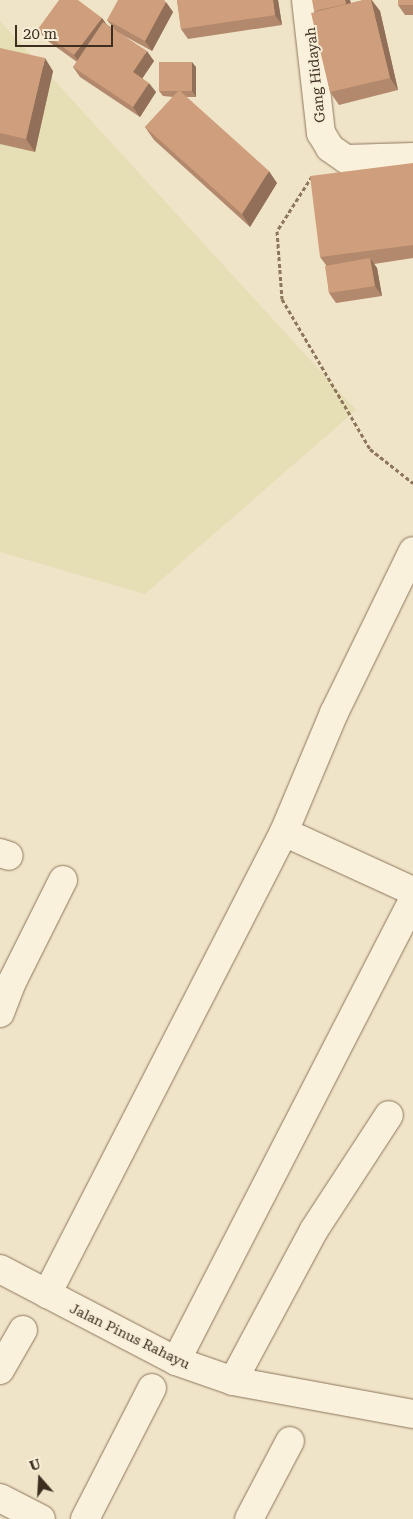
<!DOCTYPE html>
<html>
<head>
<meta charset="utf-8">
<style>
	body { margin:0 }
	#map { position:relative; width:413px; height:1519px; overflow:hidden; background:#f0e4c8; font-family:"Roboto Serif",serif }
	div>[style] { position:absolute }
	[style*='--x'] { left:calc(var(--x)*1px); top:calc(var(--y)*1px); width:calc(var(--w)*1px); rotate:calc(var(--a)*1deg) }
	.farmland>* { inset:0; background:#e6deb5 }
	.path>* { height:3px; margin-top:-1.5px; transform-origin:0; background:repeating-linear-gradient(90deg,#8d765c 0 4px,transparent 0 6.5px) }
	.roads { filter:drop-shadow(0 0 1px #8d765c) drop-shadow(0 0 1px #8d765c) }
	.street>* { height:28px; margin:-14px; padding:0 14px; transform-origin:14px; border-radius:14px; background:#faf1dc }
	.wall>* { inset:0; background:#b2896c }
	.shaded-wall>* { inset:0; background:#916f58 }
	.building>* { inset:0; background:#cf9f7d }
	span { translate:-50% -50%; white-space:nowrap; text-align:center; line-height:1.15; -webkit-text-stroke:4px #f7eed8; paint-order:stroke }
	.street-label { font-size:14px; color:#3d2e20 }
	.north { position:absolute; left:15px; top:1454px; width:50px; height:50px; -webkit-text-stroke:4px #f7eed8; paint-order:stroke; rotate:341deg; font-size:14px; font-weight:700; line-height:20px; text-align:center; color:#3d2e20 }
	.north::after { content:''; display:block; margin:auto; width:18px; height:22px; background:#3d2e20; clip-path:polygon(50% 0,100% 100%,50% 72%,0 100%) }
	.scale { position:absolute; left:15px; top:25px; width:98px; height:22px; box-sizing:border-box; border:2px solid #3d2e20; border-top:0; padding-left:6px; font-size:15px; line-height:18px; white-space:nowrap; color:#3d2e20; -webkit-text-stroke:4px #f7eed8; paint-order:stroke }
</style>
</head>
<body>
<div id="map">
	<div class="farmland">
		<i style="clip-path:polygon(0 21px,356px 410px,145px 594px,0 552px)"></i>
	</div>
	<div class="path">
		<i style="--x:312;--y:176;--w:65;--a:122.5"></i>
		<i style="--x:277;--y:231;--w:68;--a:85.8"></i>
		<i style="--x:282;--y:299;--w:174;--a:59.6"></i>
		<i style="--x:370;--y:449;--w:55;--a:38.3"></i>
	</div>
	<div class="roads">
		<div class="street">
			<i style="--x:306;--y:0;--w:134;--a:83.6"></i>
			<i style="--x:321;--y:133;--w:17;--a:59"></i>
			<i style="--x:330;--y:148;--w:19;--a:35"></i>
			<i style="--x:346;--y:159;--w:67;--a:-1.7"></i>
			<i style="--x:284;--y:832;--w:142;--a:24.6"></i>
			<i style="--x:0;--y:853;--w:9;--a:18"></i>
			<i style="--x:0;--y:1013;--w:33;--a:-69"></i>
			<i style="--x:12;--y:982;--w:114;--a:-63.4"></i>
			<i style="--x:0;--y:1269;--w:199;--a:27.6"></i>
			<i style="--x:176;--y:1361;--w:60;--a:19.3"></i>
			<i style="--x:233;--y:1381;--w:183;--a:10.4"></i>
			<i style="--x:47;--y:1294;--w:519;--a:-62.84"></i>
			<i style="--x:284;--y:832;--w:129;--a:-67.2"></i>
			<i style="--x:334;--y:713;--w:180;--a:-64"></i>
			<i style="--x:176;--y:1361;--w:518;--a:-62.79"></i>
			<i style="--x:0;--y:1370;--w:46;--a:-60.1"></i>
			<i style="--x:233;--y:1381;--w:171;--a:-61.8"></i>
			<i style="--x:314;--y:1230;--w:137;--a:-56.9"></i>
			<i style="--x:0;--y:1498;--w:46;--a:27.1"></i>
			<i style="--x:85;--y:1519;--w:147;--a:-62.9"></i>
			<i style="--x:249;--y:1519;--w:88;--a:-62.3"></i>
		</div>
	</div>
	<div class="wall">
		<i style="clip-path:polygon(164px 0,173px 12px,152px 51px,117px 32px,154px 61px,142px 78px,156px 92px,140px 117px,80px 77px,73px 67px,77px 62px,45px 39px,38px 29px,102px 18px,106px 24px,114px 29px,107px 20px)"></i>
		<i style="clip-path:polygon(177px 0,278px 0,282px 25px,188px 39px,181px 29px)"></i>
		<i style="clip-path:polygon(350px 0,351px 3px,364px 0,372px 0,380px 11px,398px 90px,339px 105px,330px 92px,314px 11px)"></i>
		<i style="clip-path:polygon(413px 0,413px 15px,405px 15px,398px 5px)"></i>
		<i style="clip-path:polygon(0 50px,53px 71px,35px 152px,0 144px)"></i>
		<i style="clip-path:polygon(196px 67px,196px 97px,186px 97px,277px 183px,250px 227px,154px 140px,145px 127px,173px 97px,163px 96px,159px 91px)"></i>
		<i style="clip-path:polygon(413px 163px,413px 258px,374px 264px,377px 268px,382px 296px,336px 303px,329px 293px,326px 265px,320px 257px)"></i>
	</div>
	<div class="shaded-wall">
		<i style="clip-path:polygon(273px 0,278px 0,282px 25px,275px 15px)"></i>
		<i style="clip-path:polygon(345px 0,350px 0,353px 15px,346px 5px)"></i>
		<i style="clip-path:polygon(371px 0,380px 11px,398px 90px,390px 78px)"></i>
		<i style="clip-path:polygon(166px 2px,173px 12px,152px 51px,145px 41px)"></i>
		<i style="clip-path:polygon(102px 18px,109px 28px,81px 65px,74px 55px)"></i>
		<i style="clip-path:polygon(147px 51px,154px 61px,140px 82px,133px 72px)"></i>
		<i style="clip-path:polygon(45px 58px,53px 71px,35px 152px,26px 139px)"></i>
		<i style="clip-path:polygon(192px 62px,196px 67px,196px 97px,192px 91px)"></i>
		<i style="clip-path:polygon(149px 83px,156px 92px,140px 117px,133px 107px)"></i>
		<i style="clip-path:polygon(269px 171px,277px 183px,250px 227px,242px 214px)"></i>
		<i style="clip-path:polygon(370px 258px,377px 268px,382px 296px,375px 286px)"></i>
	</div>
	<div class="building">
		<i style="clip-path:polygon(59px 0,78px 0,102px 18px,74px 55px,38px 29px)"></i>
		<i style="clip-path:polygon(118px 0,163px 0,166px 2px,145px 41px,107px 20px)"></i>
		<i style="clip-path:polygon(177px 0,273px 0,275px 15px,181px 29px)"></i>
		<i style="clip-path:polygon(312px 0,345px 0,346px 4px,314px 11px)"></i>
		<i style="clip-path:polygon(364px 0,371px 0,390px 78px,330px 92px,311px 13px)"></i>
		<i style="clip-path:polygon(398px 0,413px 0,413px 5px,398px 5px)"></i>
		<i style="clip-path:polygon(103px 22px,147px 51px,133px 72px,149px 83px,133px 107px,73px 67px)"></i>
		<i style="clip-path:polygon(0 48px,45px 58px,26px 139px,0 133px)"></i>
		<i style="clip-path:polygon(159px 62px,192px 62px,192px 91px,180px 91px,179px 90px,179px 91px,159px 91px)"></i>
		<i style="clip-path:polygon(179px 90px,269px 171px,242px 214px,145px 127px)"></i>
		<i style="clip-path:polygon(413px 163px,413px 245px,320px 257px,310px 176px)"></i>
		<i style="clip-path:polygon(370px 258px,375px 286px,329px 293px,325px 266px)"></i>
	</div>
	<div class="street-label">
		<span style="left:315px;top:75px;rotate:-96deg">Gang Hidayah</span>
		<span style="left:130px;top:1336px;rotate:26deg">Jalan Pinus Rahayu</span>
	</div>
	<div class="north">U</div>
	<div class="scale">20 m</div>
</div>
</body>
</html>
